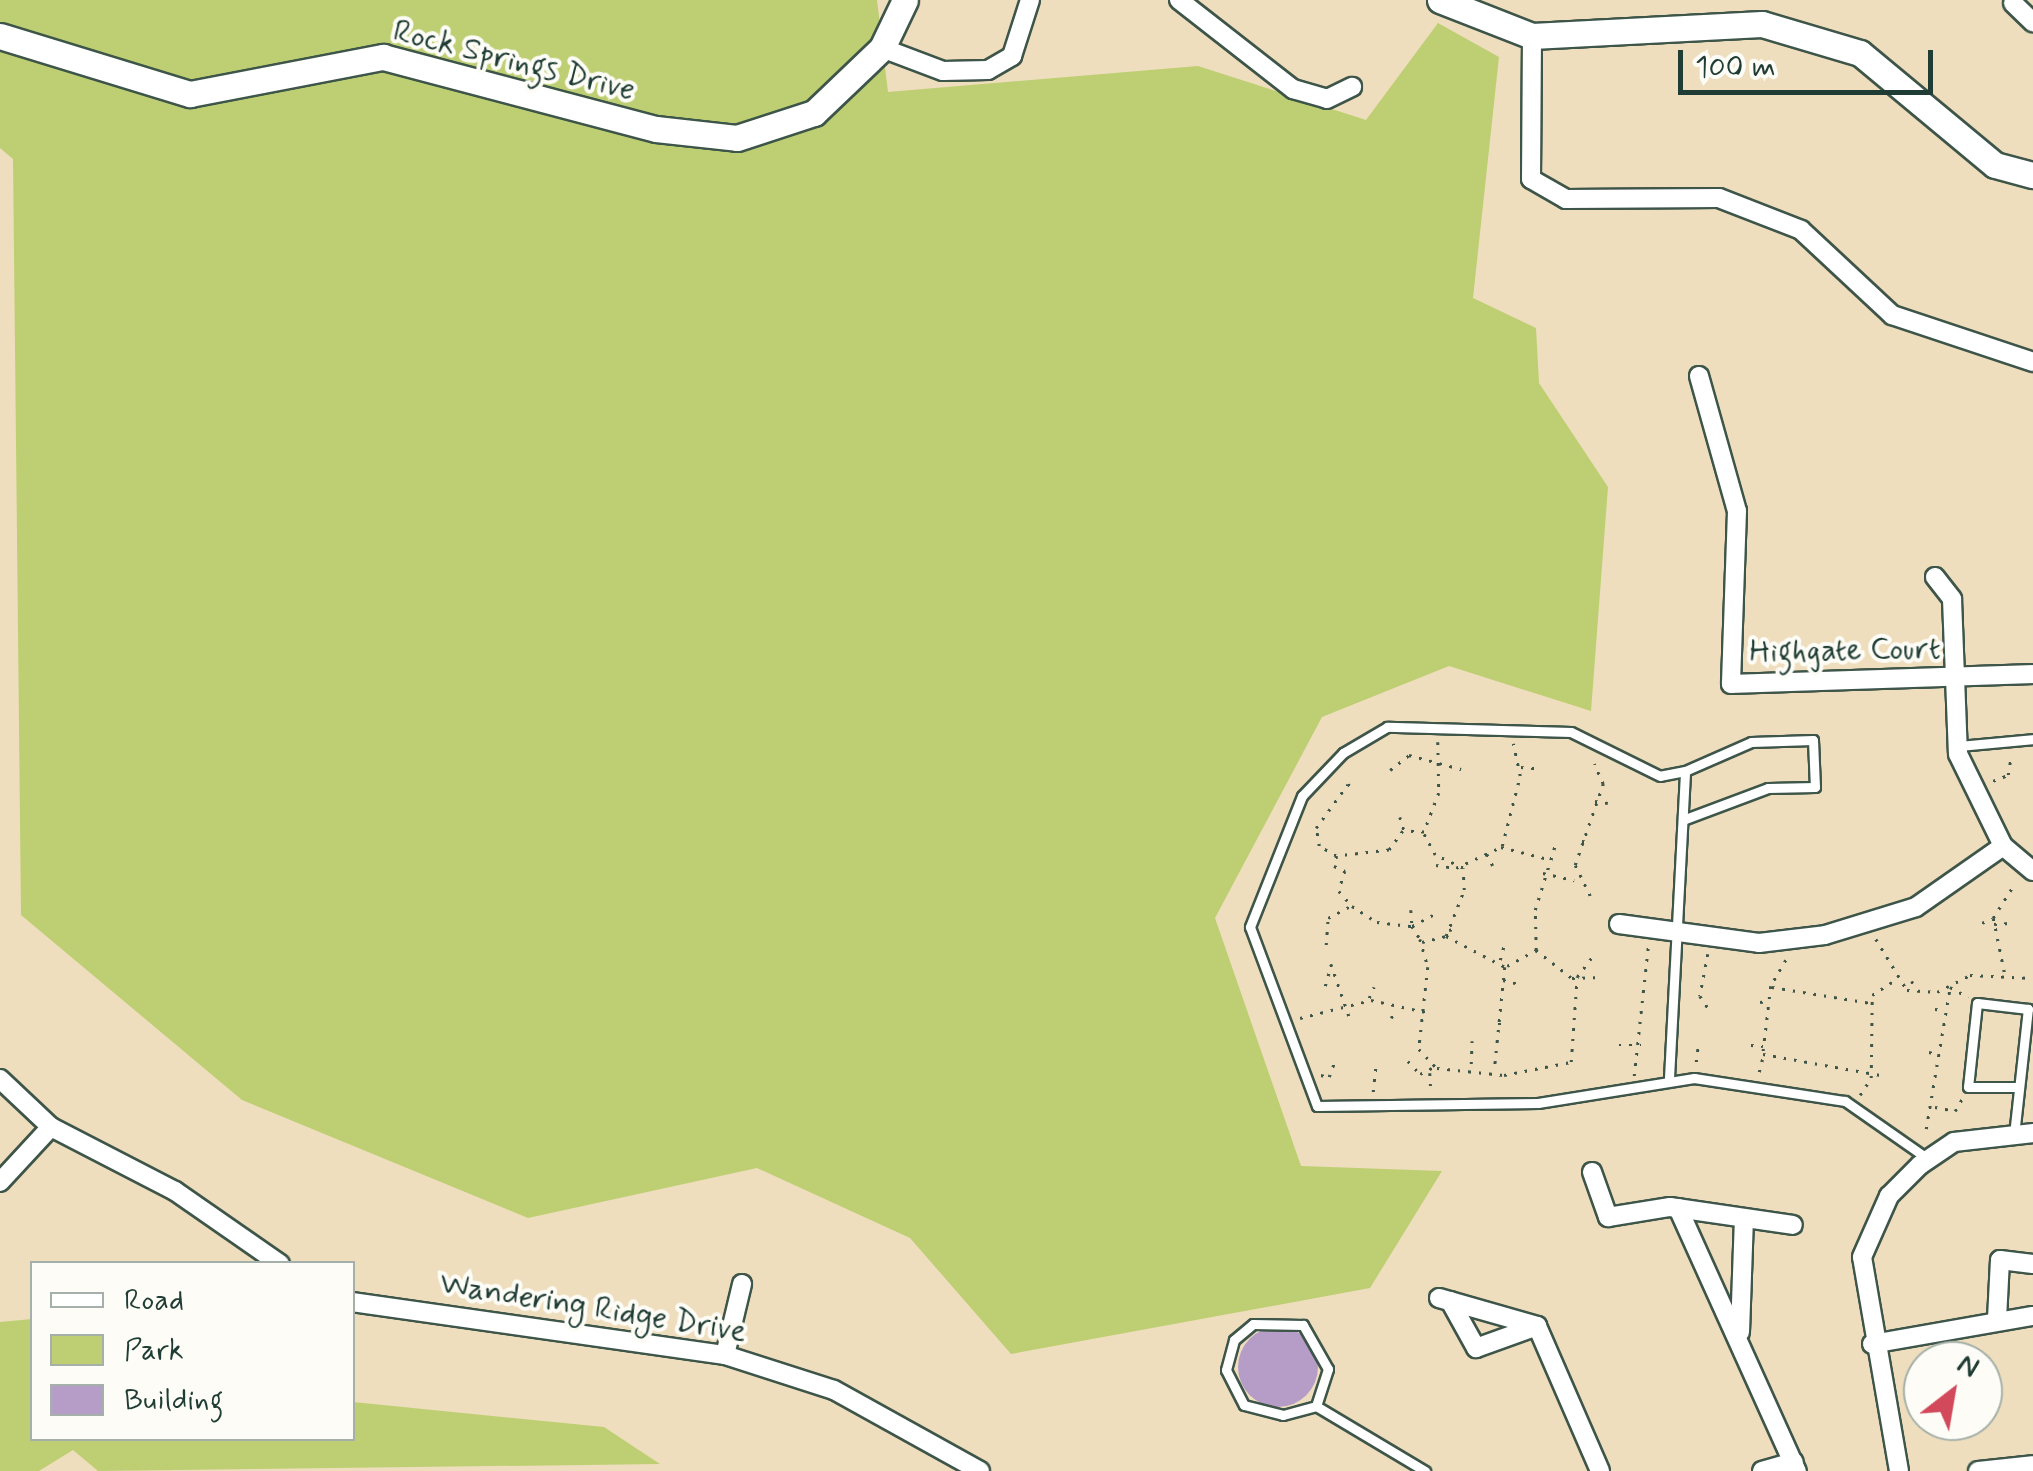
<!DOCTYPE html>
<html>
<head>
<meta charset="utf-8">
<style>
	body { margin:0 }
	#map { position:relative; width:2033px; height:1471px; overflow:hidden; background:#efdebd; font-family:Mynerve,sans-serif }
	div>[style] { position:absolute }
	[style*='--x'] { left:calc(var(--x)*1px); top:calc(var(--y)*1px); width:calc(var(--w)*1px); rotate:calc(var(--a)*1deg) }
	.green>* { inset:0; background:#bdcf72 }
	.building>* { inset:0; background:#b59dc8 }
	.round { border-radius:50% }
	.path>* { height:2.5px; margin-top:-1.25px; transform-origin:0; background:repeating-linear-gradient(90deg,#3e5549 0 2.5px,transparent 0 10.5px) }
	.roads { filter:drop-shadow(2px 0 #3e5549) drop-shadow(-2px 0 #3e5549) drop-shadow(0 2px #3e5549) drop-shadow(0 -2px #3e5549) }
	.lane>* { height:9px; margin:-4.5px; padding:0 4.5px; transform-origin:4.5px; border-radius:4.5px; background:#fff }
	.street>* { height:18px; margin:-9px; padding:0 9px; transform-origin:9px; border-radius:9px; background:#fff }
	.secondary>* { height:25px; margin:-12.5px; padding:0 12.5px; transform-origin:12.5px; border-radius:12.5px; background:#fff }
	span { translate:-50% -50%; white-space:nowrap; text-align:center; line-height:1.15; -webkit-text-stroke:8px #fdfcf7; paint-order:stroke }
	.street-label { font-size:32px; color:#1f3d34 }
	.legend { position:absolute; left:30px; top:1261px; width:325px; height:180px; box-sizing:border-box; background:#fdfcf7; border:2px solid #a4b0a9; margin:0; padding:12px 18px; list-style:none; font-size:30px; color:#1f3d34 }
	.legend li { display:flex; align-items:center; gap:20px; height:50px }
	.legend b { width:50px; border:2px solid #a4b0a9 }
	.north { position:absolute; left:1903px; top:1341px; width:100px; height:100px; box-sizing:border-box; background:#fdfcf7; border:2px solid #a4b0a9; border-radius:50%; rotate:31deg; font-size:28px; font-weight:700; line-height:40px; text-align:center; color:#1f3d34 }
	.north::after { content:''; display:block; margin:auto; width:35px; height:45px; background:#d1495b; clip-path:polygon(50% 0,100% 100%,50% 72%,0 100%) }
	.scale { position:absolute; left:1678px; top:50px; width:255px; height:45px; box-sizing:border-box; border:5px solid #1f3d34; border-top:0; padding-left:12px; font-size:30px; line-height:35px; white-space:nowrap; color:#1f3d34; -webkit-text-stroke:8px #fdfcf7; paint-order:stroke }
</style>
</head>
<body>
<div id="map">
	<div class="green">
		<div style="clip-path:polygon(0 0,877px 0,888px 92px,1198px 66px,1366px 120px,1438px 23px,1499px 57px,1473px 298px,1536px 328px,1539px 383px,1608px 487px,1591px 711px,1449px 666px,1322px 717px,1215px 918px,1301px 1166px,1442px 1171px,1370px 1288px,1011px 1354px,910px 1238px,757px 1168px,528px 1218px,242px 1100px,21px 915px,13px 159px,0 148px)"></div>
		<div style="clip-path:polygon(32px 1319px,32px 1438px,352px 1438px,353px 1402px,604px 1427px,660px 1464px,98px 1471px,73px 1450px,39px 1471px,0 1471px,0 1322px)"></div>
	</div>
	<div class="building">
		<div class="round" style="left:1238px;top:1327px;width:80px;height:80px"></div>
	</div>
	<div class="path">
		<div style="--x:1438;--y:742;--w:51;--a:88.9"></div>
		<div style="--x:1439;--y:793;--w:42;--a:111"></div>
		<div style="--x:1424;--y:832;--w:21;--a:-177"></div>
		<div style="--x:1403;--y:831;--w:24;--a:126"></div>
		<div style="--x:1389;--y:850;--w:52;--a:173.4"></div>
		<div style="--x:1337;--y:856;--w:10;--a:107"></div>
		<div style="--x:1334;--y:866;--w:12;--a:24"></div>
		<div style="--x:1345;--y:871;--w:21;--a:107"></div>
		<div style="--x:1339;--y:891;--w:20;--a:49"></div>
		<div style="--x:1352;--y:906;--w:30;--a:33"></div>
		<div style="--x:1377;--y:922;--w:35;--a:7"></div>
		<div style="--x:1412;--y:926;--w:15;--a:58"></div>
		<div style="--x:1420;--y:939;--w:29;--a:74"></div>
		<div style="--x:1428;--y:967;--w:82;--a:96.3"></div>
		<div style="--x:1419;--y:1049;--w:26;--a:47"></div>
		<div style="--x:1437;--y:1068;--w:67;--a:6"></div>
		<div style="--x:1504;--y:1075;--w:68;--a:-11"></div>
		<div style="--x:1571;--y:1062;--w:85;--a:-86"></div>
		<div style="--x:1577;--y:977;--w:26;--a:-53"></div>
		<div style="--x:1521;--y:767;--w:21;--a:5"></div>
		<div style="--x:1390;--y:770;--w:24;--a:-38"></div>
		<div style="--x:1409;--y:755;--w:54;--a:15.1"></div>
		<div style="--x:1993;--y:781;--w:16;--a:-22"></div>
		<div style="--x:2008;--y:775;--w:19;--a:-81"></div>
		<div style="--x:1595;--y:801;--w:13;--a:9"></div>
		<div style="--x:1400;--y:817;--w:14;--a:73"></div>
		<div style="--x:1582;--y:841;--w:9;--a:6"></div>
		<div style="--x:1502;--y:846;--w:72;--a:-75.6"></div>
		<div style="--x:1520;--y:776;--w:33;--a:-102"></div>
		<div style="--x:1487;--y:854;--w:13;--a:63"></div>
		<div style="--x:1336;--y:856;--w:20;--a:-150"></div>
		<div style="--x:1319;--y:846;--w:18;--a:-99"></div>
		<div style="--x:1316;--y:828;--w:54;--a:-54"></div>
		<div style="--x:1348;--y:784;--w:9;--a:41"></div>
		<div style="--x:1436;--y:865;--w:20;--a:9"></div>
		<div style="--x:1456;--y:868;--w:50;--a:-25"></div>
		<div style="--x:1501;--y:847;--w:53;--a:14.3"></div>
		<div style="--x:1543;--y:873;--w:32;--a:13"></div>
		<div style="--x:1590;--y:896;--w:34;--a:-116"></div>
		<div style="--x:1575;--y:865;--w:86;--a:-70.9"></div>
		<div style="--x:1603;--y:784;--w:22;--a:-114"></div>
		<div style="--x:1411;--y:910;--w:16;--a:86"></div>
		<div style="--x:1412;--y:926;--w:24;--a:-28"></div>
		<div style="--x:1982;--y:923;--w:11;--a:-22"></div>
		<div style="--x:1994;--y:924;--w:16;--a:-4"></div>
		<div style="--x:1449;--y:930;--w:9;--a:-13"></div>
		<div style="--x:1446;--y:936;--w:67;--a:27.7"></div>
		<div style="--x:1505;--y:967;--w:99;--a:95.8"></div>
		<div style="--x:1876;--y:939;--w:60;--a:58.7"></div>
		<div style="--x:1907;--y:990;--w:30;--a:4"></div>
		<div style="--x:1937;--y:992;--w:37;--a:-27"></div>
		<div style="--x:1970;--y:975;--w:62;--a:2.8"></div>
		<div style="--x:1422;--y:942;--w:25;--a:-14"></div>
		<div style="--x:1446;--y:936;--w:49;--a:-68.6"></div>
		<div style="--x:1464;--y:890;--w:22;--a:-93"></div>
		<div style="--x:1463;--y:868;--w:31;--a:-155"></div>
		<div style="--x:1435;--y:855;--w:24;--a:-118"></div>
		<div style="--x:1326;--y:945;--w:27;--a:-86"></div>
		<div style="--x:1328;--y:918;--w:26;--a:-28"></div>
		<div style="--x:1536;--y:950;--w:40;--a:-91.4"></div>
		<div style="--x:1535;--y:910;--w:71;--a:-72.8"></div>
		<div style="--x:1708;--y:954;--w:43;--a:100.8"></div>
		<div style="--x:1700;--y:996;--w:18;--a:56"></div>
		<div style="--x:1500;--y:960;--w:20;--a:-75"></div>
		<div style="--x:1786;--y:960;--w:30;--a:120"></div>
		<div style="--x:1771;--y:986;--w:68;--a:96.7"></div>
		<div style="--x:1763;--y:1054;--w:125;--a:10.1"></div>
		<div style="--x:1331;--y:964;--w:55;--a:70.9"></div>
		<div style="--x:1507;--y:966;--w:33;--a:-29"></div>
		<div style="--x:1536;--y:950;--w:46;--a:37.9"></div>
		<div style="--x:1572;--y:978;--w:23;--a:-2"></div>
		<div style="--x:2004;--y:972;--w:55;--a:-101.5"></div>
		<div style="--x:1993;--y:918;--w:41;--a:-57.8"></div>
		<div style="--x:1503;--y:980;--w:16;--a:14"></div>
		<div style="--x:1912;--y:981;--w:9;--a:72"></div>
		<div style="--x:1325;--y:986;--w:22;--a:-74"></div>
		<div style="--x:1772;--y:987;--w:100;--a:9.2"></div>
		<div style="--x:1369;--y:998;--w:12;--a:-66"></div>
		<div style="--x:1760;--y:1002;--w:9;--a:-6"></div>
		<div style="--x:1935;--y:1009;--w:9;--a:6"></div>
		<div style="--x:1300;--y:1018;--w:73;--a:-14.2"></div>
		<div style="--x:1371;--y:1000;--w:60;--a:12.4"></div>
		<div style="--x:1391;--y:1018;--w:9;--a:-58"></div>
		<div style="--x:1498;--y:1024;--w:9;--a:0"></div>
		<div style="--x:1619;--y:1045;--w:22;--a:0"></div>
		<div style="--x:1751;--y:1045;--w:12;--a:5"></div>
		<div style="--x:1929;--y:1052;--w:9;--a:13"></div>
		<div style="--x:1408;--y:1061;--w:18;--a:47"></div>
		<div style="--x:1420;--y:1074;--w:16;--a:-27"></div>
		<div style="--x:1696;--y:1062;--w:16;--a:-83"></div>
		<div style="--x:1471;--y:1064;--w:23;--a:-88"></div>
		<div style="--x:1759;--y:1072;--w:16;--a:-76"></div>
		<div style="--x:1430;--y:1073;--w:17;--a:87"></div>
		<div style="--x:1321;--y:1075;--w:8;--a:14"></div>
		<div style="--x:1329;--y:1077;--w:15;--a:-70"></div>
		<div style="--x:1634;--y:1076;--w:130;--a:-83.8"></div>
		<div style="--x:1373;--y:1092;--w:27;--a:-84"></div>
		<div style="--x:1860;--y:1095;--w:20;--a:-57"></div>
		<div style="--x:1871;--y:1078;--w:83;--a:-89.3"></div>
		<div style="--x:1872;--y:995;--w:27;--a:-33"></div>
		<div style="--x:1935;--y:1107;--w:20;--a:11"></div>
		<div style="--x:1955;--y:1111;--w:16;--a:-60"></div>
		<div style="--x:1926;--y:1129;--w:144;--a:-80.4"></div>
		<div style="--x:1950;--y:987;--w:21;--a:29"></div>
	</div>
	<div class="roads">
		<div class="lane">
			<div style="--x:1958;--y:746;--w:75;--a:-5.3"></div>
			<div style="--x:1685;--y:771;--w:72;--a:-23.7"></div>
			<div style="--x:1751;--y:742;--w:62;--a:-1.8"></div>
			<div style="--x:1813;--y:740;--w:47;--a:87.6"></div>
			<div style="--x:1815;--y:787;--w:47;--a:178.8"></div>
			<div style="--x:1768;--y:788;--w:89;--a:159.5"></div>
			<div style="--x:1669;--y:1078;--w:307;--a:-87"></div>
			<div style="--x:1685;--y:771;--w:25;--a:169"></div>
			<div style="--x:1660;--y:776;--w:99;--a:-153.7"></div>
			<div style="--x:1571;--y:732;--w:184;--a:-178.4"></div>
			<div style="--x:1387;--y:727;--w:51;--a:149.4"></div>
			<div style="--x:1343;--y:753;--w:59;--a:133.6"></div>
			<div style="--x:1302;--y:796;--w:141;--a:111.7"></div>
			<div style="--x:1250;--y:927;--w:191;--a:69.5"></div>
			<div style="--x:1317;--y:1106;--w:221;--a:-0.8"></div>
			<div style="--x:1538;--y:1103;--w:158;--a:-9.1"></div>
			<div style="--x:1694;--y:1078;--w:153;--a:8.7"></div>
			<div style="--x:1845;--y:1101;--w:101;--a:34.9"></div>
			<div style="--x:2014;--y:1135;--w:127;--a:-83.7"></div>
			<div style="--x:2028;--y:1009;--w:51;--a:-173.3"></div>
			<div style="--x:1977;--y:1003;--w:84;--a:96.1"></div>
			<div style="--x:1968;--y:1087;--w:51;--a:0"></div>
			<div style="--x:1316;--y:1406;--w:39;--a:-72"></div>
			<div style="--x:1328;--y:1369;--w:51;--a:-119.6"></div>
			<div style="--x:1303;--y:1325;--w:50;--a:-178.9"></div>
			<div style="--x:1253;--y:1324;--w:25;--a:140"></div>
			<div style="--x:1234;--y:1340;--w:31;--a:105"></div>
			<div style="--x:1226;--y:1370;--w:39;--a:63"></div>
			<div style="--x:1244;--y:1405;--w:40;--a:14.4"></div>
			<div style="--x:1283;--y:1415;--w:34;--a:-15"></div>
			<div style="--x:1316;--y:1406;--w:127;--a:30.8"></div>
		</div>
		<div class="street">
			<div style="--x:1179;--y:0;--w:145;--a:38"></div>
			<div style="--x:1293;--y:89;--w:35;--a:16"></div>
			<div style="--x:1327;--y:99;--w:28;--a:-26"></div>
			<div style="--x:2013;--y:3;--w:28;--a:44"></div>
			<div style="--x:1532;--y:36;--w:143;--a:90.4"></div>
			<div style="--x:1531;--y:179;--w:40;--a:29.7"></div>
			<div style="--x:1566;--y:199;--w:153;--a:-0.4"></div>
			<div style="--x:1719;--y:198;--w:88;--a:21.3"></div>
			<div style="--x:1801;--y:230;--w:125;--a:43"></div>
			<div style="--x:1892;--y:315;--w:149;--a:18.4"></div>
			<div style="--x:882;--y:48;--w:65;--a:20.7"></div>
			<div style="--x:943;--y:71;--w:45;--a:-1.3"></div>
			<div style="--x:988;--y:70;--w:28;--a:-30"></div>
			<div style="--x:1012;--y:56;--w:59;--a:-72.2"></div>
			<div style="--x:1699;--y:376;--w:140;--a:74.3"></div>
			<div style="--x:1737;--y:511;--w:173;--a:92"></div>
			<div style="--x:1731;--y:684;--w:302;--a:-1.9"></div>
			<div style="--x:1935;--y:577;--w:28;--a:52"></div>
			<div style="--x:1952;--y:599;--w:155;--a:87.8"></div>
			<div style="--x:1958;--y:754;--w:102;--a:63.9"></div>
			<div style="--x:2003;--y:846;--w:39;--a:40"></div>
			<div style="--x:1619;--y:924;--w:141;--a:7.7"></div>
			<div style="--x:1759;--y:943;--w:66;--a:-6.9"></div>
			<div style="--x:1825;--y:935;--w:95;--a:-17.1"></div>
			<div style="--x:1916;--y:907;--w:106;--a:-35"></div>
			<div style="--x:0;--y:1079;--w:70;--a:43.3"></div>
			<div style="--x:51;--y:1127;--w:140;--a:27.3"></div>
			<div style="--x:175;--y:1191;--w:128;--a:34.8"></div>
			<div style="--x:1592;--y:1172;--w:48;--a:70.4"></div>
			<div style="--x:1608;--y:1217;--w:63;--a:-9.2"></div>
			<div style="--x:1670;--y:1207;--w:124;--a:8.3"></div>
			<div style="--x:0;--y:1182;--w:75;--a:-47.2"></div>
			<div style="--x:1678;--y:1208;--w:289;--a:65.7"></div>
			<div style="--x:1439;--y:1298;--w:102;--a:15.9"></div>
			<div style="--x:1537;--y:1326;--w:158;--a:66.5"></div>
			<div style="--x:1450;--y:1301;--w:54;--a:61"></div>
			<div style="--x:1476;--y:1348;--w:65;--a:-19.8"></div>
			<div style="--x:352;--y:1302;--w:377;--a:8.1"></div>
			<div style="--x:725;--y:1355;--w:114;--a:17.8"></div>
			<div style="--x:834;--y:1390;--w:167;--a:29"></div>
			<div style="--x:1997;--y:1319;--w:59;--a:-87.1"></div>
			<div style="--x:2000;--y:1260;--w:33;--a:7"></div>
			<div style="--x:1740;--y:1332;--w:114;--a:-88"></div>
			<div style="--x:1872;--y:1344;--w:163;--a:-9.9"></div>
			<div style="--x:725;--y:1355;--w:73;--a:-76.5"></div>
			<div style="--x:1762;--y:1471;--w:33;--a:-16"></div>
			<div style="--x:1899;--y:1471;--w:217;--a:-99.8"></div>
			<div style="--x:1862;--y:1257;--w:67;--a:-66.1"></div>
			<div style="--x:1889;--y:1196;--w:44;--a:-45"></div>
			<div style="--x:1920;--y:1165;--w:41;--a:-34.1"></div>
			<div style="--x:1954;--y:1142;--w:80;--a:-6.5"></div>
			<div style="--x:1978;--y:1471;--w:55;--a:-6.2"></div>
		</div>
		<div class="secondary">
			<div style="--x:1440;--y:0;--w:99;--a:21.4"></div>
			<div style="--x:1532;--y:36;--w:230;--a:-3"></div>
			<div style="--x:1762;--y:24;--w:102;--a:16.5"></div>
			<div style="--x:1860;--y:53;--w:175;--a:39.7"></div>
			<div style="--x:1995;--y:165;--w:39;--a:15"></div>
			<div style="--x:0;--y:36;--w:199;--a:17"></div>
			<div style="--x:190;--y:94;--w:197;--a:-10.9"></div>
			<div style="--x:383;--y:57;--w:282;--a:14.8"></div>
			<div style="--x:656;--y:129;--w:81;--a:6.3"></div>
			<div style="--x:737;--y:138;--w:81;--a:-18"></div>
			<div style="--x:814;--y:113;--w:94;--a:-43.7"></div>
			<div style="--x:882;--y:48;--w:53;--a:-64.4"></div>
		</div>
	</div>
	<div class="street-label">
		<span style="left:514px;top:61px;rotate:14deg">Rock Springs Drive</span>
		<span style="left:1845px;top:651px;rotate:-1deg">Highgate Court</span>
		<span style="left:593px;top:1308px;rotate:9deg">Wandering Ridge Drive</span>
	</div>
	<ul class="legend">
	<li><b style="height:12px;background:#fff"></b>Road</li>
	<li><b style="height:28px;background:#bdcf72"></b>Park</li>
	<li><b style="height:28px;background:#b59dc8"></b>Building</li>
	</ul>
	<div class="north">N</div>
	<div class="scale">100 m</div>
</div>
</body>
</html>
